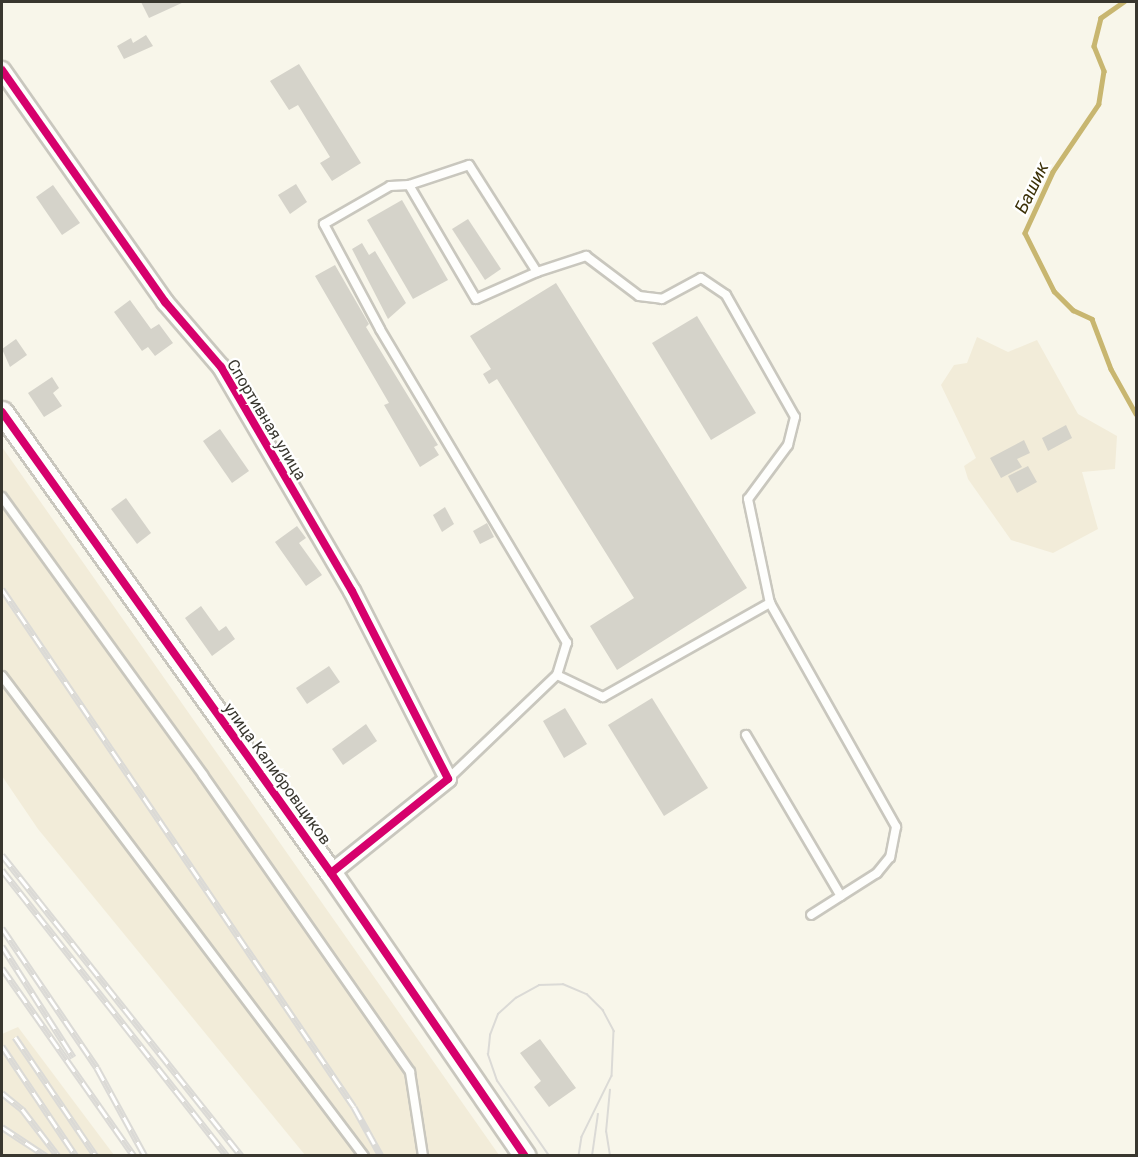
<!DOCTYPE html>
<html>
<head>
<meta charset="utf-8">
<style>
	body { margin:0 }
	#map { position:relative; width:1138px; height:1157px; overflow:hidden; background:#f8f6ea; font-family:Roboto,sans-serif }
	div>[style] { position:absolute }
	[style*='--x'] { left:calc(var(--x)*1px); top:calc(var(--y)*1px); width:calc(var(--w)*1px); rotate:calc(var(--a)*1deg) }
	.built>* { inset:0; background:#f2ecd9 }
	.stream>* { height:4.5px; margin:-2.25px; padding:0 2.25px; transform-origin:2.25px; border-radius:2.25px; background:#c8b670 }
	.building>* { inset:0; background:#d5d3ca }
	.roads { filter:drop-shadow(2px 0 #c9c7be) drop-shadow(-2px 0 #c9c7be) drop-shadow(0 2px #c9c7be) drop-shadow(0 -2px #c9c7be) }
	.service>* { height:8px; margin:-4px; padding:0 4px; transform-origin:4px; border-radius:4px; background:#fefefc }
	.minor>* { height:16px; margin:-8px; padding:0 8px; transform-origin:8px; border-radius:8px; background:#fefefc }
	.tertiary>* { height:21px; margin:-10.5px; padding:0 10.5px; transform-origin:10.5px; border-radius:10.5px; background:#fefefc }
	.tram>* { height:1.5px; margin:-0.75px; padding:0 0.75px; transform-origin:0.75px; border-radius:0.75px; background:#dbdad6 }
	.rail>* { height:7px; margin-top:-3.5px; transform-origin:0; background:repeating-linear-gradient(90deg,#fff 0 14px,#dbdad6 0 28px); box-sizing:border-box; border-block:2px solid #dbdad6 }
	.cycleway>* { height:8px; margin:-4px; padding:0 4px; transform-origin:4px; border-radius:4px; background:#d6006c }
	span { translate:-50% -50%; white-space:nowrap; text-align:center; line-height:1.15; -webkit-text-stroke:4.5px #fff; paint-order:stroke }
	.street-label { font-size:16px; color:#39372f }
	.water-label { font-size:18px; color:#3b3006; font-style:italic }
	.frame { position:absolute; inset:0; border:3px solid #39372f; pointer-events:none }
</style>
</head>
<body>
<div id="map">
	<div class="built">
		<div style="clip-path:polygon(977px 337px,1008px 352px,1037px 340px,1078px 414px,1117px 436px,1115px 469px,1082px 472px,1098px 529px,1053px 553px,1011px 540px,968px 479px,964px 466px,976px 458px,941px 385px,954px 365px,967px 363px)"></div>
		<div style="clip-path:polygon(2px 447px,499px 1155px,305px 1155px,38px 829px,2px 776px)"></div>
		<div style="clip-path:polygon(18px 1027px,114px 1155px,2px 1155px,2px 1034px)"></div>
	</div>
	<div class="stream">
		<div style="--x:1124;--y:2;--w:28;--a:145"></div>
		<div style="--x:1101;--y:18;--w:29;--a:104"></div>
		<div style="--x:1094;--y:46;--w:27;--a:68"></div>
		<div style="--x:1104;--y:71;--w:33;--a:99"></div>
		<div style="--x:1099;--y:104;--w:82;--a:124.1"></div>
		<div style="--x:1053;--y:172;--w:67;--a:114.7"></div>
		<div style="--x:1025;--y:233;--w:65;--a:63.4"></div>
		<div style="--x:1054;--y:291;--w:27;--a:45"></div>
		<div style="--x:1073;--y:310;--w:21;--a:25"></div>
		<div style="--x:1092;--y:319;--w:53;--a:69.2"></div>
		<div style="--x:1111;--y:369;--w:51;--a:60.9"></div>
	</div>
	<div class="building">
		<div style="clip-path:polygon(141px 2px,184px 2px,149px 18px)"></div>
		<div style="clip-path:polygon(146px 35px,153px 46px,124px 59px,117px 46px,131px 38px,133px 43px)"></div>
		<div style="clip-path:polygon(299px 64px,361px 163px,332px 181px,320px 163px,330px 157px,298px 105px,289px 110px,270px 81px)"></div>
		<div style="clip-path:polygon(296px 184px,307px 202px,290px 214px,278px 195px)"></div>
		<div style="clip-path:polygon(53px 185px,80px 223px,62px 235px,36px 197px)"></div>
		<div style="clip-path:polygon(402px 200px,448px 280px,413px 299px,367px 220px)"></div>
		<div style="clip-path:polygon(468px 219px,501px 269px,485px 280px,452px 229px)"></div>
		<div style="clip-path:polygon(362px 243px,369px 255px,375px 251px,406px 303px,388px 319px,352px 249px)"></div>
		<div style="clip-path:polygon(335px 265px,369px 324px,366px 327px,438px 445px,434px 447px,439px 455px,420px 467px,384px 405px,389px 403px,315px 276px)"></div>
		<div style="clip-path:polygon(556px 283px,747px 588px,617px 670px,590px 626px,634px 598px,497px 379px,489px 384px,483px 374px,491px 369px,470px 336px)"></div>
		<div style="clip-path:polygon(130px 300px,151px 329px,159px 324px,173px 343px,155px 356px,148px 347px,142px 351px,114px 312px)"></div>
		<div style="clip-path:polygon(697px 316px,756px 413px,711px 440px,652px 343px)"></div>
		<div style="clip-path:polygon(16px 339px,27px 355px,10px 367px,2px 349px)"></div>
		<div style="clip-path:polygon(52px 377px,59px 388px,53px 393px,62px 406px,44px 417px,28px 393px)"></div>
		<div style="clip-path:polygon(1066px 425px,1072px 438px,1048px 451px,1042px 438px)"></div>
		<div style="clip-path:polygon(220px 429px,249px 471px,232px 483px,203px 441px)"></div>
		<div style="clip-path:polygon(1024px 440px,1030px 453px,1017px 459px,1022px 467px,1001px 478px,990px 458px)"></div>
		<div style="clip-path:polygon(1028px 466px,1037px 482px,1017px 493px,1008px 476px)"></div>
		<div style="clip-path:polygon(126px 498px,151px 533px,137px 544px,111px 509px)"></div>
		<div style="clip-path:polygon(445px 507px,454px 524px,442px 532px,433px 515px)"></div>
		<div style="clip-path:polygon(487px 523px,494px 537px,480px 544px,473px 531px)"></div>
		<div style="clip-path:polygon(297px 526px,306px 538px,299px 543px,322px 575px,306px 586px,275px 542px)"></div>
		<div style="clip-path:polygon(201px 606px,219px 631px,226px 626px,235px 639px,212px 656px,185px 618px)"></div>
		<div style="clip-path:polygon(329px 666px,340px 682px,307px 704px,296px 688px)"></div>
		<div style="clip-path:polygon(652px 698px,708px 788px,664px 816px,608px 725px)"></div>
		<div style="clip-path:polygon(565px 708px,587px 744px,564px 758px,543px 721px)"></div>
		<div style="clip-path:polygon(366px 724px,377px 741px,343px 765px,332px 749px)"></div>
		<div style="clip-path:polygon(540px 1039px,576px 1088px,549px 1107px,534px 1087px,541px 1081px,520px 1053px)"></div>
	</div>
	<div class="roads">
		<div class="service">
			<div style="--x:409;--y:185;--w:63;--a:-18.4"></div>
			<div style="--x:469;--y:165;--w:127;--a:57.6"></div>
			<div style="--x:2;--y:497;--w:343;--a:54.1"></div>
			<div style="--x:203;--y:775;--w:362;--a:55.1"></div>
			<div style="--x:410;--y:1072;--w:85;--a:81.2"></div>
			<div style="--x:557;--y:675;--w:51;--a:25.6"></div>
			<div style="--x:603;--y:697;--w:192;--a:-29.4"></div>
			<div style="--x:770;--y:603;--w:257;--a:60.6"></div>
			<div style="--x:896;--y:827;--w:31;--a:101"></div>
			<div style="--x:890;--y:857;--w:21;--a:129"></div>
			<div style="--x:877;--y:873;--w:78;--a:147.5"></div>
			<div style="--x:2;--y:676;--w:601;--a:52.98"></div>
			<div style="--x:746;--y:735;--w:187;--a:59.5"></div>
			<div style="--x:448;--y:779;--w:151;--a:-43.7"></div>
			<div style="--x:557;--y:675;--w:34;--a:-73"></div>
			<div style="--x:567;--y:643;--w:365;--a:-120.8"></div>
			<div style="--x:380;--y:329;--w:119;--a:-118.1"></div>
			<div style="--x:324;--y:224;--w:76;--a:-29.9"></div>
			<div style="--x:390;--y:186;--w:19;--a:-3"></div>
			<div style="--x:409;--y:185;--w:132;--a:59.6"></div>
			<div style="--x:476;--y:299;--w:67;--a:-23.9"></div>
			<div style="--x:537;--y:272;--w:52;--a:-18.1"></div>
			<div style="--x:586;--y:256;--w:66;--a:37"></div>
			<div style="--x:639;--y:296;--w:23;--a:7"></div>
			<div style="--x:662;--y:299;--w:44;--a:-28.3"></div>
			<div style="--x:701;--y:278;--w:30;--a:34"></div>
			<div style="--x:726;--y:295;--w:140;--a:60.5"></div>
			<div style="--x:795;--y:417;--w:29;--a:104"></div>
			<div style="--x:788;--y:445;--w:67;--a:126.5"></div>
			<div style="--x:748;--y:499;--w:106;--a:78.1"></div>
		</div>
		<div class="minor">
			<div style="--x:2;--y:70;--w:284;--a:54.9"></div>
			<div style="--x:165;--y:302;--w:86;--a:49.3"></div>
			<div style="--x:221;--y:367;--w:259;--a:59.7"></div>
			<div style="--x:352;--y:591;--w:211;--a:62.9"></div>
			<div style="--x:448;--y:779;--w:150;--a:141.2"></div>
		</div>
		<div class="tertiary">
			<div style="--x:2;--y:412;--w:566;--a:54.49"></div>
			<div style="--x:331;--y:873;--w:343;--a:55.6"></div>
		</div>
	</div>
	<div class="tram">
		<div style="--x:549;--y:1156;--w:91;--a:-124.7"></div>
		<div style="--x:497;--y:1081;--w:28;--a:-109"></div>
		<div style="--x:488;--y:1055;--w:20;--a:-84"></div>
		<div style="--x:490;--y:1035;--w:22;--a:-69"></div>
		<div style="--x:498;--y:1014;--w:24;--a:-42"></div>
		<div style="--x:516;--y:998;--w:26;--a:-29"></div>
		<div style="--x:539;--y:985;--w:24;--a:-2"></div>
		<div style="--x:563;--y:984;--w:26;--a:23"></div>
		<div style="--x:587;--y:994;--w:23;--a:45"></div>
		<div style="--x:603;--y:1010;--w:24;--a:62"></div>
		<div style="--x:614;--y:1031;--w:45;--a:92.5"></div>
		<div style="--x:612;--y:1076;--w:68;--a:116.2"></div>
		<div style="--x:582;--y:1137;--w:19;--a:99"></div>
		<div style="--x:592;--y:1156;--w:42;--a:-81.9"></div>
		<div style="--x:610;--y:1156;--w:24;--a:-99"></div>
		<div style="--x:606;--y:1132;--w:42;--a:-84.6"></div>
	</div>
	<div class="rail">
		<div style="--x:2;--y:589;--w:626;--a:55.8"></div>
		<div style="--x:354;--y:1107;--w:56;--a:61.1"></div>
		<div style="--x:2;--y:855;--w:384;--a:51.5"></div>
		<div style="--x:2;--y:870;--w:364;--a:51.8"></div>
		<div style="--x:2;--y:928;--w:169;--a:55.8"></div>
		<div style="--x:97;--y:1068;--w:100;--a:61.4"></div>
		<div style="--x:2;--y:946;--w:132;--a:57.4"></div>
		<div style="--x:2;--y:968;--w:230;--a:54.9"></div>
		<div style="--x:15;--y:1037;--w:144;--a:55.8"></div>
		<div style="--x:2;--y:1046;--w:133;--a:56.1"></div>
		<div style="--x:2;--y:1093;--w:26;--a:39"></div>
		<div style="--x:22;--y:1109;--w:59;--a:52.5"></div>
		<div style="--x:2;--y:1127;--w:53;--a:33.4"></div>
	</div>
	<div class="cycleway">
		<div style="--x:2;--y:70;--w:284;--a:54.9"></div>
		<div style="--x:165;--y:302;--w:86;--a:49.3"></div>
		<div style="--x:221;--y:367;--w:259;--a:59.7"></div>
		<div style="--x:352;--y:591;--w:211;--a:62.9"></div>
		<div style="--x:448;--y:779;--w:150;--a:141.2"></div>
		<div style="--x:2;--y:412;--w:566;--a:54.49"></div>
		<div style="--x:331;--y:873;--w:343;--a:55.6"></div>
	</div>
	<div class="street-label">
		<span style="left:266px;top:420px;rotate:59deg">Спортивная улица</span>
		<span style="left:277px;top:774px;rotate:54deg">улица Калибровщиков</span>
	</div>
	<div class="water-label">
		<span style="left:1032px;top:188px;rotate:-64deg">Башик</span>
	</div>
	<div class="frame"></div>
</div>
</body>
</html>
